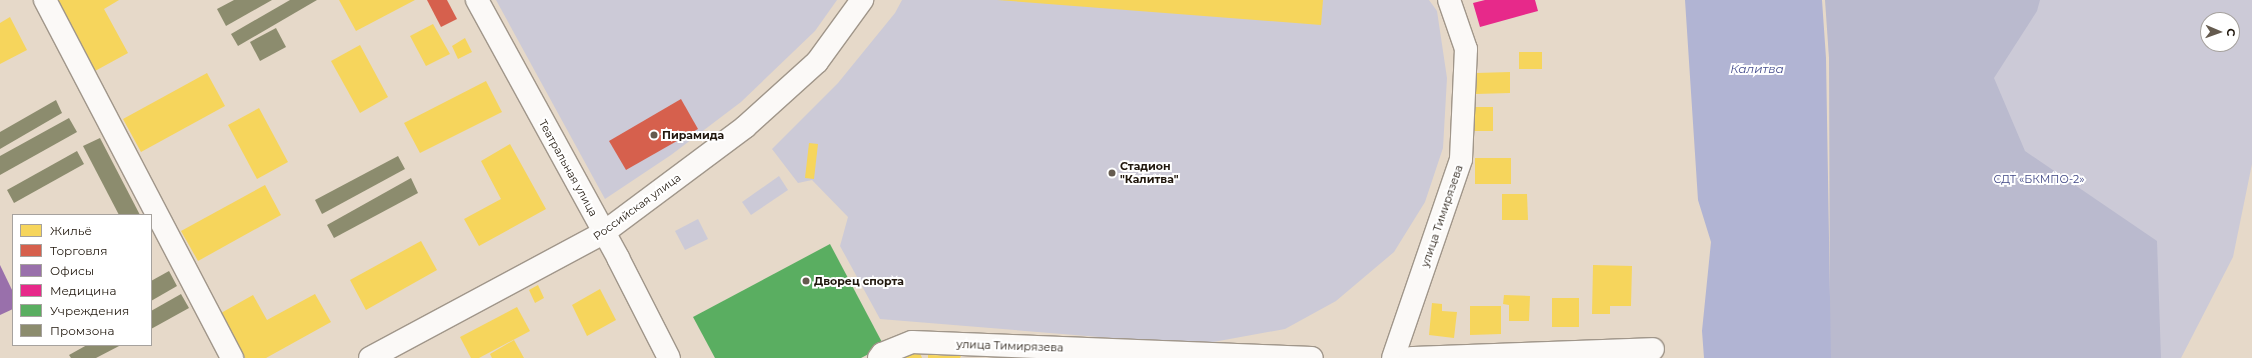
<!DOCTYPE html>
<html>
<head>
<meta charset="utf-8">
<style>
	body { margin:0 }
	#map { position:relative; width:2252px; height:358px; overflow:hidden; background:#e6d9c9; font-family:Montserrat,sans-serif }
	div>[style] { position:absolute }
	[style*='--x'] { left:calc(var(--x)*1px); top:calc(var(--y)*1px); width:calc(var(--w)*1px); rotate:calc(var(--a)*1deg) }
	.green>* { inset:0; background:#cccad7 }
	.forest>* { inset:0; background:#babace }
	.water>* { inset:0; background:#b1b4d3 }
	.homes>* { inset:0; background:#f6d55c }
	.shops>* { inset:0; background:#d6604d }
	.offices>* { inset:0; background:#9970ab }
	.health>* { inset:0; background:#e7298a }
	.public>* { inset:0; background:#5aae61 }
	.industry>* { inset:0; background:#8c8c6e }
	.roads { filter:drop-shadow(1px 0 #a0968a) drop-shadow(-1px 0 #a0968a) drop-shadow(0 1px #a0968a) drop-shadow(0 -1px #a0968a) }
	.minor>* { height:22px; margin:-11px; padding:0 11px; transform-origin:11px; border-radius:11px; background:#fbf9f7 }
	.dots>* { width:11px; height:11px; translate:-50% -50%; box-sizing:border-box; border:2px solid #fff; border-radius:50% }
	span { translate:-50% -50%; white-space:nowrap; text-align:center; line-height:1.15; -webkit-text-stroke:4px #fff; paint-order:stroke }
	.poi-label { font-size:11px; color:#20170d; font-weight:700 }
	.left { translate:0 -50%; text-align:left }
	.street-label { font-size:11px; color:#20170d }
	.park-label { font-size:11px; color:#3f4685 }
	.water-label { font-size:12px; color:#464e8e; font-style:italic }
	.legend { position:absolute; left:12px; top:214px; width:140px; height:132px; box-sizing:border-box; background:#fff; border:1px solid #a6a29e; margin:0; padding:5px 7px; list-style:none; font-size:12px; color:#20170d }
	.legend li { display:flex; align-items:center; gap:8px; height:20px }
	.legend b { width:20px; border:1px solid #a6a29e }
	.north { position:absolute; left:2200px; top:12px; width:40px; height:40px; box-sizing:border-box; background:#fff; border:1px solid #a6a29e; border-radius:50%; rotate:92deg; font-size:11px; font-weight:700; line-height:16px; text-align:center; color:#20170d }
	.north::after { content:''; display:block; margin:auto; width:14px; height:18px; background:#655b4f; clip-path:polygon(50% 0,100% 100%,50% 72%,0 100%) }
</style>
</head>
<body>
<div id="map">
	<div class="green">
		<div style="clip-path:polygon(496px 0,837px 0,815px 31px,741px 102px,671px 155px,605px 199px)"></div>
		<div style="clip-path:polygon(902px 0,1429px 0,1437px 11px,1447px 78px,1443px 148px,1425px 202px,1394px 252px,1336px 301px,1285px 329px,1197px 345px,880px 319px,840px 246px,848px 217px,812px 180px,798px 183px,772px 149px,838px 83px,895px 13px)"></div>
		<div style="clip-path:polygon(evenodd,1826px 0,2252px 0,2252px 164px,2233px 257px,2181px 358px,1846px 358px,1826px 0,2208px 20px,2232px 20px,2232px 44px,2208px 44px,2208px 20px)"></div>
		<div style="clip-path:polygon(779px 176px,788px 190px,751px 215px,742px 202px)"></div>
		<div style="clip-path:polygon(698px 219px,708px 239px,685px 250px,675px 231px)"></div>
	</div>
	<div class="forest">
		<div style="clip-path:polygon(1825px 0,2040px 0,2037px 11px,1994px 78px,2025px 151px,2157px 241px,2161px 358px,1830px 358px,1829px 58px)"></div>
	</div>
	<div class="water">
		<div style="clip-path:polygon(1685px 0,1822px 0,1826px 58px,1831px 358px,1704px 358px,1702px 331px,1711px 242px,1698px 200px)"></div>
	</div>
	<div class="homes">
		<div style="clip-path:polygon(56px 0,119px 0,104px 9px,128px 53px,95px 71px)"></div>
		<div style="clip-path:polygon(339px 0,415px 0,356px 31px)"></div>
		<div style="clip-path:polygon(997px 0,1323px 0,1321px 25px)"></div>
		<div style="clip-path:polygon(10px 17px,27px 50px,0 64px,0 23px)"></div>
		<div style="clip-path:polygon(433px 24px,450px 54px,426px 66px,410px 36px)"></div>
		<div style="clip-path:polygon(465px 38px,472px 52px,458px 59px,452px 46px)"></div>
		<div style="clip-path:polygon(360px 45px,388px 97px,360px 113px,331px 61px)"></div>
		<div style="clip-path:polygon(1519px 52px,1542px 52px,1542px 69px,1519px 69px)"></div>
		<div style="clip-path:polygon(1510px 72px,1510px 93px,1476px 94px,1476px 73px)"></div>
		<div style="clip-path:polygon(207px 73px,225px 106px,141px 152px,123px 119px)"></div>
		<div style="clip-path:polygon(486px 81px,502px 112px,420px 153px,404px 123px)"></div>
		<div style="clip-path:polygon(1471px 107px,1493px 107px,1493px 131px,1471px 131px)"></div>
		<div style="clip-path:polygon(259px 108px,288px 162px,257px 179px,228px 125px)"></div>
		<div style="clip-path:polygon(809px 143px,818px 144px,814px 179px,805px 178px)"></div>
		<div style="clip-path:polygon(510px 144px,546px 209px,479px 246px,464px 219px,501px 199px,481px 161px)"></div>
		<div style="clip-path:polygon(1475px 158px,1511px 158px,1511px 184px,1475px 184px)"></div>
		<div style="clip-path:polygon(265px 185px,281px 215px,198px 261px,181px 231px)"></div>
		<div style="clip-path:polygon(1502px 194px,1527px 194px,1528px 220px,1502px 220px)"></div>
		<div style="clip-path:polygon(421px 241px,437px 270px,366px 310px,350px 280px)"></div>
		<div style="clip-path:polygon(1593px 265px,1632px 266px,1631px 306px,1610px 306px,1610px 314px,1592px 314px)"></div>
		<div style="clip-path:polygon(538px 285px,544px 298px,535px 303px,529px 290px)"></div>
		<div style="clip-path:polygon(600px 289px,616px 320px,587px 336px,572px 305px)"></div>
		<div style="clip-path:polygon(315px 294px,331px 322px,266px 358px,245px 358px,221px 313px,253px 295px,267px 320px)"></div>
		<div style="clip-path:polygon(1504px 295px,1530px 296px,1529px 321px,1509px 321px,1509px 305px,1503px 304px)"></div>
		<div style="clip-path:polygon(1552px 298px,1579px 298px,1579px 327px,1552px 327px)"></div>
		<div style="clip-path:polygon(1432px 303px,1442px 304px,1442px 311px,1457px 312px,1454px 338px,1429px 335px)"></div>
		<div style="clip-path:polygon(1470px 306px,1501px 306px,1501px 334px,1470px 335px)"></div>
		<div style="clip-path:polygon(517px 307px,530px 331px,479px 358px,471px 358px,460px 337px)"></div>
		<div style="clip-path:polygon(514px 340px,524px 358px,492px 358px,490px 354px)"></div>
		<div style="clip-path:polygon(918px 348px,922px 358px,896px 358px)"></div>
		<div style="clip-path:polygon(928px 355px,961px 356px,960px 358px,928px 358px)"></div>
	</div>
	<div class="shops">
		<div style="clip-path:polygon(427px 0,447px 0,457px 19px,441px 27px)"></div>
		<div style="clip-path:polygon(681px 99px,698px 129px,626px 170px,609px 141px)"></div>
	</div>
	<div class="offices">
		<div style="clip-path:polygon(0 265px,13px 292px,13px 309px,0 315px)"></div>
	</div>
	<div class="health">
		<div style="clip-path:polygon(1485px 0,1535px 0,1538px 11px,1480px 27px,1473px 3px)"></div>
	</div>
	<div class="public">
		<div style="clip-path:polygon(830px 244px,884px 346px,861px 358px,715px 358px,693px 317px)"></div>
	</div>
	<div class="industry">
		<div style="clip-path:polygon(234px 0,272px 0,226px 26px,217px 9px)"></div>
		<div style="clip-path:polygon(290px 0,317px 0,238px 46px,231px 34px)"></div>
		<div style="clip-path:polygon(276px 28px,286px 47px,260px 61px,250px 42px)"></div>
		<div style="clip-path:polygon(56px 100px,62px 113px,0 149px,0 132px)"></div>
		<div style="clip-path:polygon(69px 118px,77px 132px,0 175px,0 156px)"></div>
		<div style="clip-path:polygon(100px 138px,140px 215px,119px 215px,83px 146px)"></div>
		<div style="clip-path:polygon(77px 151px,84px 164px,14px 203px,7px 190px)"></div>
		<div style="clip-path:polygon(398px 156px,405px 169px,322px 214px,315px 200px)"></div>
		<div style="clip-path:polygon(411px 178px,418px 193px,334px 238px,327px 225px)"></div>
		<div style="clip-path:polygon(169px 271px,177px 286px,151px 301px,151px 281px)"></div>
		<div style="clip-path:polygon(181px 294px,189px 308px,151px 329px,151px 311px)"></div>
		<div style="clip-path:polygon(87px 345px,121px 345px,96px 358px,71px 358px,69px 355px)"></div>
	</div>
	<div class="roads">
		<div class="minor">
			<div style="--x:45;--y:0;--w:404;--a:62.4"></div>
			<div style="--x:477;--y:0;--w:294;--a:61.3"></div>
			<div style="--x:618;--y:258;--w:112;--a:63"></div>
			<div style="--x:370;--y:358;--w:264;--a:-28.2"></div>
			<div style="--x:603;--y:233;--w:177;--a:-36.7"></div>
			<div style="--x:745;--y:127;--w:97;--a:-42.1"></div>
			<div style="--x:817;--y:62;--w:77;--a:-54"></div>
			<div style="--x:879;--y:358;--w:5;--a:-53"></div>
			<div style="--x:882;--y:354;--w:32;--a:-22"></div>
			<div style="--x:912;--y:342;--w:400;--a:2.3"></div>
			<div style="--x:1393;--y:358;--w:210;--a:-71.1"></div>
			<div style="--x:1461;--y:159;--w:110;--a:-87.4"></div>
			<div style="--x:1466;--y:49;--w:52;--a:-109.1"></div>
			<div style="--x:1411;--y:358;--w:242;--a:-2.1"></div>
		</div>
	</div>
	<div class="dots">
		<div style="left:654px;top:135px;background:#655b4f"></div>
		<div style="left:1112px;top:173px;background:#655b4f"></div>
		<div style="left:806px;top:281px;background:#655b4f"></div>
	</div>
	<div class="poi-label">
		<span class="left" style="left:662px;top:135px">Пирамида</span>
		<span class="left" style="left:1120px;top:173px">Стадион<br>"Калитва"</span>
		<span class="left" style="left:814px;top:281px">Дворец спорта</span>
	</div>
	<div class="street-label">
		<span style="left:568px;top:168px;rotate:61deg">Театральная улица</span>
		<span style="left:637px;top:207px;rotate:-36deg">Российская улица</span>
		<span style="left:1442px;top:216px;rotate:-71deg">улица Тимирязева</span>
		<span style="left:1010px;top:346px;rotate:2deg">улица Тимирязева</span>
	</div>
	<div class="park-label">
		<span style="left:2039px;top:179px">СДТ «БКМПО-2»</span>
	</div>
	<div class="water-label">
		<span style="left:1757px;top:69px">Калитва</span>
	</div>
	<ul class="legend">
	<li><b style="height:11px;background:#f6d55c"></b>Жильё</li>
	<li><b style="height:11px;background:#d6604d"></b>Торговля</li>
	<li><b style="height:11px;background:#9970ab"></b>Офисы</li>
	<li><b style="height:11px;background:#e7298a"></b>Медицина</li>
	<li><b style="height:11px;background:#5aae61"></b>Учреждения</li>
	<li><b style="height:11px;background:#8c8c6e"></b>Промзона</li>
	</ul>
	<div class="north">С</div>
</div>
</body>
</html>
